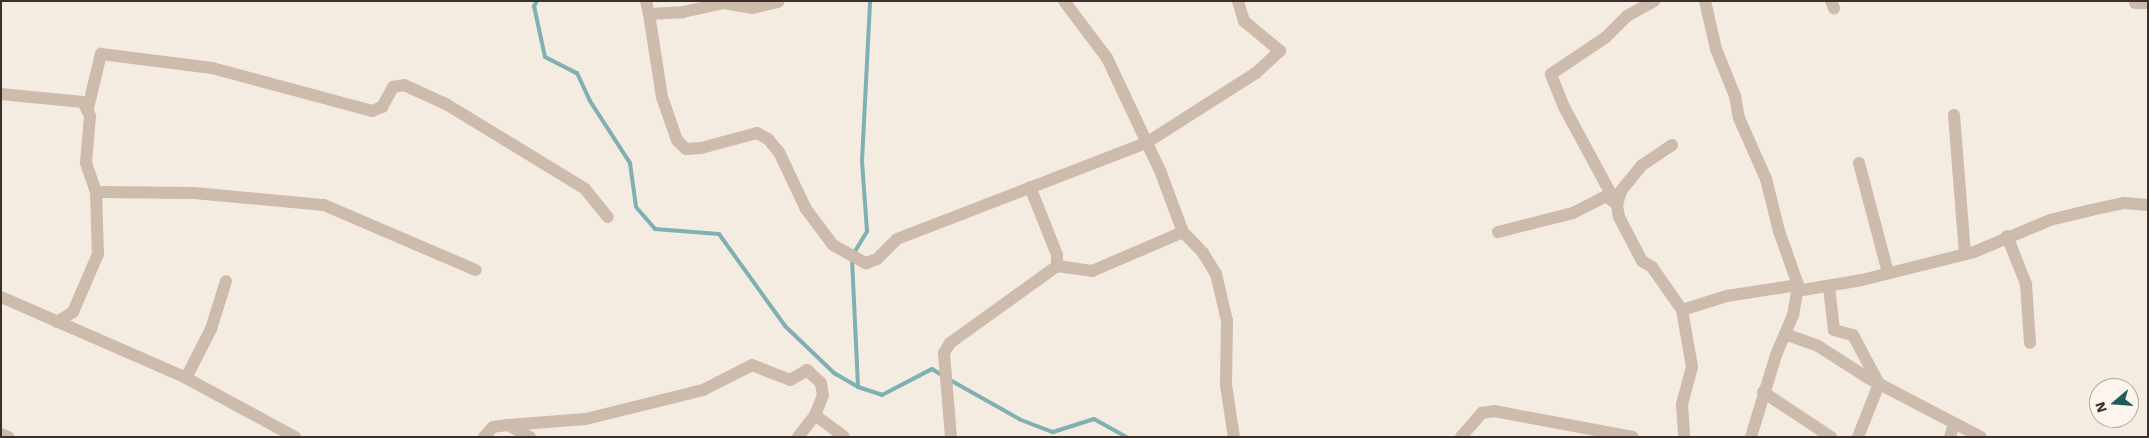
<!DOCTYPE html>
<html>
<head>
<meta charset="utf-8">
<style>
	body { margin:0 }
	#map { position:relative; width:2149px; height:438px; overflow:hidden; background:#f4ebe1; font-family:"Work Sans",sans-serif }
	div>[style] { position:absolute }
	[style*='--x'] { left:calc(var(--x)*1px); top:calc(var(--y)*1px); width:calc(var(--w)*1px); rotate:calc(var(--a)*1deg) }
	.stream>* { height:4px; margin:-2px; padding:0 2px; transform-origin:2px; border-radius:2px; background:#7fb0b2 }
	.street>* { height:12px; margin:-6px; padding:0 6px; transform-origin:6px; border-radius:6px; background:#cdbbac }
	span { translate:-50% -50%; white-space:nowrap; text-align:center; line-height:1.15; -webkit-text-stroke:4.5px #fbf5ee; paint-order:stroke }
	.frame { position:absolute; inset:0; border:2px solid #3b302b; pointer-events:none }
	.north { position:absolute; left:2089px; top:378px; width:50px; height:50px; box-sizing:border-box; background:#fbf5ee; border:1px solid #aea6a0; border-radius:50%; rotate:252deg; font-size:14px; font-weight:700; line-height:20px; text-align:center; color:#3b302b }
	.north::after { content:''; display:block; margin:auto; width:18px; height:22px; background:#1f5a5e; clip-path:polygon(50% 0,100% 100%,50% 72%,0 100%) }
</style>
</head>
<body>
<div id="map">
	<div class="stream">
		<div style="--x:537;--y:1;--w:6;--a:121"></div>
		<div style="--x:534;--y:6;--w:52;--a:77.8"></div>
		<div style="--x:545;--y:57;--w:36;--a:27"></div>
		<div style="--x:577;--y:73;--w:31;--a:65"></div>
		<div style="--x:590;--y:101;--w:74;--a:57.2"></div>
		<div style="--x:630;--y:163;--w:44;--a:82.2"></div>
		<div style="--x:636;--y:207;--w:29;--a:49"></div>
		<div style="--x:655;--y:229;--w:64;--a:4.5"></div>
		<div style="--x:719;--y:234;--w:113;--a:54.3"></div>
		<div style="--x:785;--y:326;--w:68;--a:43.8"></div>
		<div style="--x:834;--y:373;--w:28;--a:30"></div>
		<div style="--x:858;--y:387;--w:25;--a:18"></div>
		<div style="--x:882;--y:395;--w:56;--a:-27.5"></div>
		<div style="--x:932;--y:369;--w:12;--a:31"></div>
		<div style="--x:854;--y:253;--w:26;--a:-59"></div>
		<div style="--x:867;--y:231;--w:70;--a:-94.1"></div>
		<div style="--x:862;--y:161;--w:160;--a:-87.1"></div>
		<div style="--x:852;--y:259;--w:128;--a:87.3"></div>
		<div style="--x:950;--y:380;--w:81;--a:29.4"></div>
		<div style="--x:1021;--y:420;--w:34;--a:21"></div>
		<div style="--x:1053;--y:432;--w:43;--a:-17.6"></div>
		<div style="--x:1094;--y:419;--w:37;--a:29"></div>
	</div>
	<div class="street">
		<div style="--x:646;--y:1;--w:13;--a:77"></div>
		<div style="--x:649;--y:14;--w:34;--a:-3"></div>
		<div style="--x:683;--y:12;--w:42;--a:-12.4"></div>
		<div style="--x:724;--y:3;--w:28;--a:10"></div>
		<div style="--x:752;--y:8;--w:27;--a:-13"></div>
		<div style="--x:1064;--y:1;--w:71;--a:53"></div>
		<div style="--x:1107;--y:58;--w:127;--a:64.8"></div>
		<div style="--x:1161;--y:173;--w:63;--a:69.6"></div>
		<div style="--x:1183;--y:232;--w:29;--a:46"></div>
		<div style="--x:1203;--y:253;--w:25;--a:58"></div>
		<div style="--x:1216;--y:274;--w:48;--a:76.8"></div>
		<div style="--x:1227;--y:321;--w:64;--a:90.9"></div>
		<div style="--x:1226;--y:385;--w:53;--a:81.3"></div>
		<div style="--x:1705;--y:1;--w:49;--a:77.1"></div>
		<div style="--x:1716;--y:49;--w:51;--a:68"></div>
		<div style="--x:1735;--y:96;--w:22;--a:80"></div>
		<div style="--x:1739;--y:118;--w:67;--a:66.1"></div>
		<div style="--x:1766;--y:179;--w:54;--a:76"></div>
		<div style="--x:1779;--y:231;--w:57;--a:70.6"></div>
		<div style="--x:1798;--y:285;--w:30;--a:99"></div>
		<div style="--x:1793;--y:315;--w:43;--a:113"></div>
		<div style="--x:1776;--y:355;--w:86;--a:107"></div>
		<div style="--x:1831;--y:1;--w:8;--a:67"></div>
		<div style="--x:2135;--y:3;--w:13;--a:0"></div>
		<div style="--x:649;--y:14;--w:84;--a:81.1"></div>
		<div style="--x:662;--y:97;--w:46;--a:70.8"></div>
		<div style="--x:677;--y:140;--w:13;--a:45"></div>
		<div style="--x:686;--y:149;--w:15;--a:-4"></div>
		<div style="--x:701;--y:148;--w:58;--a:-15"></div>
		<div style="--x:757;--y:133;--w:13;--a:29"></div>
		<div style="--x:768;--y:139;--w:17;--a:50"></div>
		<div style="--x:779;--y:152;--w:63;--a:64.7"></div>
		<div style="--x:806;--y:209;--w:45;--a:53.1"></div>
		<div style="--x:833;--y:245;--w:38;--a:29"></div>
		<div style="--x:866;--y:263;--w:12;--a:-20"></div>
		<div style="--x:877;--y:259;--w:28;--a:-45"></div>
		<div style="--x:897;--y:239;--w:267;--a:-21.1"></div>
		<div style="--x:1146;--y:143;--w:130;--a:-32.5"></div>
		<div style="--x:1256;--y:73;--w:33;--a:-43"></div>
		<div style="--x:1280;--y:51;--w:47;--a:-140.2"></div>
		<div style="--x:1244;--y:21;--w:21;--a:-107"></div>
		<div style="--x:1;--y:94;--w:82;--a:5.6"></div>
		<div style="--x:83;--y:102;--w:16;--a:63"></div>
		<div style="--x:90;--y:116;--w:47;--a:94.9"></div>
		<div style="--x:86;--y:163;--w:31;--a:71"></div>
		<div style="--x:96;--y:192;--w:62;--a:88.2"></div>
		<div style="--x:98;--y:254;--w:63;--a:113.3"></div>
		<div style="--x:73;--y:312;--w:19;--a:148"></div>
		<div style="--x:88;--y:108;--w:56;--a:-76.5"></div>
		<div style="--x:101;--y:54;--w:112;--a:7.2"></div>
		<div style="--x:212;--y:68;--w:166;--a:15"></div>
		<div style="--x:372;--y:111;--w:11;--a:-22"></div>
		<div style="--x:382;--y:107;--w:23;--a:-61"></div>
		<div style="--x:393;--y:87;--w:11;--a:-10"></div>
		<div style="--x:404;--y:85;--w:46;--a:24.3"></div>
		<div style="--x:446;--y:104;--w:163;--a:31.4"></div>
		<div style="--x:585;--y:189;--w:36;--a:51"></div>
		<div style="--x:1954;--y:115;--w:139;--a:85.5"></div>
		<div style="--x:1672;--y:145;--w:36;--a:146"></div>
		<div style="--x:1642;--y:165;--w:33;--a:129"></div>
		<div style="--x:1621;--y:191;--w:15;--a:106"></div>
		<div style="--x:1617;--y:205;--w:12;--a:81"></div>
		<div style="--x:1619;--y:217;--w:50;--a:62.4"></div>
		<div style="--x:1642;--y:261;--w:12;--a:31"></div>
		<div style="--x:1652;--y:267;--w:52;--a:55.1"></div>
		<div style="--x:1682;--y:310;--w:58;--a:80"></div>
		<div style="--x:1692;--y:367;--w:39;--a:105"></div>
		<div style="--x:1682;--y:405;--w:32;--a:86"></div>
		<div style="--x:1859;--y:163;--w:114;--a:75.2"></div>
		<div style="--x:1030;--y:187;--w:73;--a:68.3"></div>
		<div style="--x:1057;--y:255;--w:11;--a:90"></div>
		<div style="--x:96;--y:192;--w:98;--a:0.6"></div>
		<div style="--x:194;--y:193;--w:131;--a:5.3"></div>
		<div style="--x:324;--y:205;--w:165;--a:23.2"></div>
		<div style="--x:1617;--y:205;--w:111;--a:-118.4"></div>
		<div style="--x:1564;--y:107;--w:35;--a:-112"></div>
		<div style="--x:1551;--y:74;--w:66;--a:-33.9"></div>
		<div style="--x:1606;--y:37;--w:30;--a:-45"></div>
		<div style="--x:1627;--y:16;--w:31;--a:-29"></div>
		<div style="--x:1498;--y:232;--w:77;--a:-14.2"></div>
		<div style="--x:1573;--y:213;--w:37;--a:-27"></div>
		<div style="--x:1606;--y:196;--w:11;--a:38"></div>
		<div style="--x:2007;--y:236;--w:52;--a:68.4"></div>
		<div style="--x:2026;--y:284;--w:59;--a:86.1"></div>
		<div style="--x:1829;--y:287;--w:43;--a:83.4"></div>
		<div style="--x:1834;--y:330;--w:20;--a:15"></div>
		<div style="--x:1853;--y:335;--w:55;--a:62"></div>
		<div style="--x:1879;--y:384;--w:57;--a:111.6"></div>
		<div style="--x:1797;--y:291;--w:66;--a:-9.6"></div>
		<div style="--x:1862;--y:280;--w:115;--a:-14"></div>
		<div style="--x:1974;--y:252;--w:82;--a:-22.8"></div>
		<div style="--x:2050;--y:220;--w:42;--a:-13.7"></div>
		<div style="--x:2091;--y:210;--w:34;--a:-12"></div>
		<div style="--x:2124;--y:203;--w:24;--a:5"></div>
		<div style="--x:1;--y:297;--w:202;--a:23.6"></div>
		<div style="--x:186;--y:378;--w:124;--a:28.4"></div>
		<div style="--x:1682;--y:310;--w:47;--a:-17.3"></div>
		<div style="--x:1727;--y:296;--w:72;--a:-8.8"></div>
		<div style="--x:1785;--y:334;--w:35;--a:20"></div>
		<div style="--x:1818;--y:346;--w:59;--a:32.6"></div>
		<div style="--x:1868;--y:378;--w:127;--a:27.6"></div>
		<div style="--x:186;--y:378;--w:55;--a:-63"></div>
		<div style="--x:211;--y:329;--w:50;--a:-72.6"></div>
		<div style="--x:1763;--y:392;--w:82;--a:33.5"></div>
		<div style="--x:508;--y:425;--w:78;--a:-4.4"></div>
		<div style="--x:586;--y:419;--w:121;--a:-13.9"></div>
		<div style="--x:703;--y:390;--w:55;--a:-27"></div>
		<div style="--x:752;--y:365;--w:41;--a:21.5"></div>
		<div style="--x:790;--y:380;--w:20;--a:-30"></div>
		<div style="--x:807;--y:370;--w:19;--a:43"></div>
		<div style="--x:821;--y:383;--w:12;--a:81"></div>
		<div style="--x:823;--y:395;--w:22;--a:112"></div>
		<div style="--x:1;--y:434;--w:8;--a:23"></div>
		<div style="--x:484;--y:437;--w:13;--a:-48"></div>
		<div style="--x:493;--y:427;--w:15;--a:-8"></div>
		<div style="--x:508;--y:425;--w:25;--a:29"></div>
		<div style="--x:798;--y:437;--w:28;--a:-52"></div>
		<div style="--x:815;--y:415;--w:36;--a:37"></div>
		<div style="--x:951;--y:437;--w:84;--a:-94.8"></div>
		<div style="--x:944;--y:353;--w:12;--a:-59"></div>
		<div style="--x:950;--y:343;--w:132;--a:-35.7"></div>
		<div style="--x:1057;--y:266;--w:35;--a:8"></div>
		<div style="--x:1092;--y:271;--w:99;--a:-23.2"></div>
		<div style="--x:1461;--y:437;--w:32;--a:-49"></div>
		<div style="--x:1482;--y:413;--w:12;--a:-9"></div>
		<div style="--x:1494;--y:411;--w:141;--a:10.6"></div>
		<div style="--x:1950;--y:437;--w:14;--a:-73"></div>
	</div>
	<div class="frame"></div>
	<div class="north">N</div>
</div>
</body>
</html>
